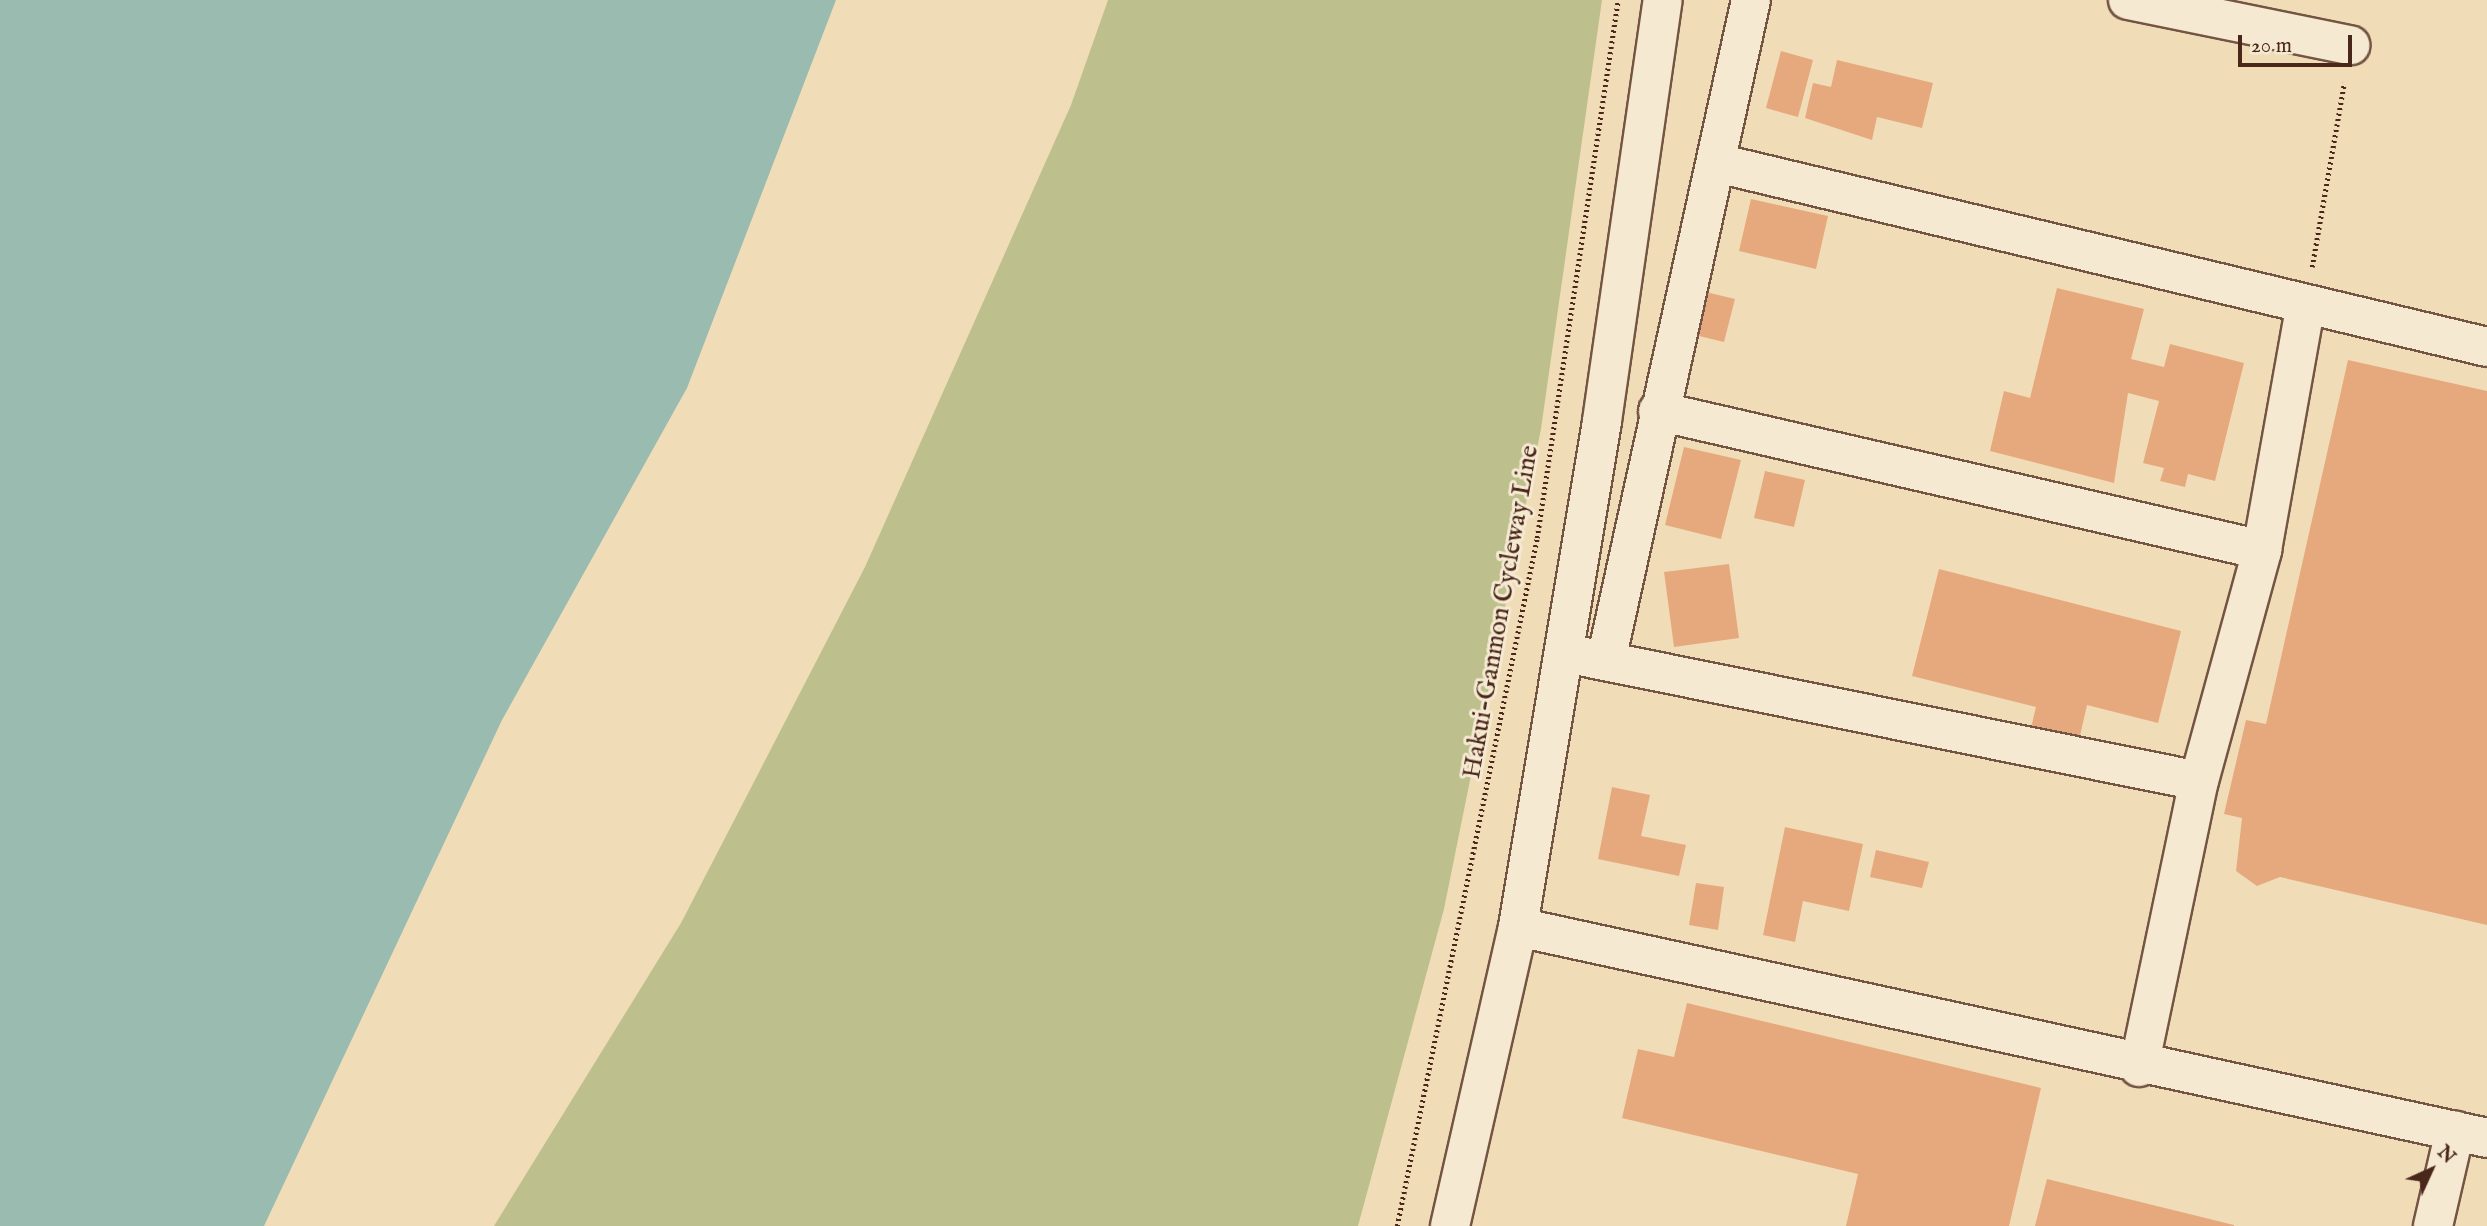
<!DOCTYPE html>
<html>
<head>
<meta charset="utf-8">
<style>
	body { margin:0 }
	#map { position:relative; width:2487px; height:1226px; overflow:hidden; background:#f0ddb8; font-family:"IM FELL English",serif }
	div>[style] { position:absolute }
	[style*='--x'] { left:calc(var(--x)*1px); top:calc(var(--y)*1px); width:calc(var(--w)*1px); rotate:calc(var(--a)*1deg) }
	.green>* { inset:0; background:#bdc08c }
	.water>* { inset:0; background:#9abbb0 }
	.building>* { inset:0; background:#e6a97e }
	.path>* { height:4.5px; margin-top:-2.25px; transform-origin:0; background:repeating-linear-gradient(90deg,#4a271b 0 2px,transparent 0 5.5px) }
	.roads { filter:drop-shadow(2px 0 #745442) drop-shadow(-2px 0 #745442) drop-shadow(0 2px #745442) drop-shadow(0 -2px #745442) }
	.minor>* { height:38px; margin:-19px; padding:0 19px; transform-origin:19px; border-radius:19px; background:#f5e9d1 }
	span { translate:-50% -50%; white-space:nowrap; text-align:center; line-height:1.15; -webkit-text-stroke:6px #f5e9d1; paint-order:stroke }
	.street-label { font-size:26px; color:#4a271b }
	.north { position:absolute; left:2396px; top:1135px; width:70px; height:70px; -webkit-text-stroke:5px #f5e9d1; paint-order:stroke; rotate:45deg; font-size:19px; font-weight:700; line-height:28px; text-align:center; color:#4a271b }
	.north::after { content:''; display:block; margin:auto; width:24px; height:32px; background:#4a271b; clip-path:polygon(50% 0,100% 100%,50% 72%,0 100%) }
	.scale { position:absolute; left:2238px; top:35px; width:114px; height:32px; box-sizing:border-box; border:4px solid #4a271b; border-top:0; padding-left:9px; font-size:21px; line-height:24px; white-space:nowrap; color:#4a271b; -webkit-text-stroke:5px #f5e9d1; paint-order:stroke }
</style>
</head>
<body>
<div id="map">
	<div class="green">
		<div style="clip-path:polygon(1108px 0,1602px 0,1541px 429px,1444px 909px,1358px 1226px,494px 1226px,681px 923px,865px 567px,1071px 105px)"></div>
	</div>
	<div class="water">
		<div style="clip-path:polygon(0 0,836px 0,687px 388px,502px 720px,264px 1226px,0 1226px)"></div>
	</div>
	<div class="building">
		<div style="clip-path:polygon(1781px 51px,1813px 60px,1798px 117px,1766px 108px)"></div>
		<div style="clip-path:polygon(1837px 60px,1933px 83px,1922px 128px,1877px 117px,1872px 140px,1805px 118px,1813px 83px,1831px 87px)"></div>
		<div style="clip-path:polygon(1751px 199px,1828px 216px,1816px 269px,1739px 251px)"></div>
		<div style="clip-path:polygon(2057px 288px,2144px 309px,2131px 359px,2164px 367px,2170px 344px,2244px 363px,2215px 481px,2188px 474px,2185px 487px,2160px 481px,2164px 468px,2143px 463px,2159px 401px,2128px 393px,2114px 483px,1990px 451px,2004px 391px,2030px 398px)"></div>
		<div style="clip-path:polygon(1706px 292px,1735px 299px,1724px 342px,1695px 335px)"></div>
		<div style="clip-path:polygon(2348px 360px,2487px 391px,2487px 925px,2280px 877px,2257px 886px,2236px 871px,2242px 818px,2224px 814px,2246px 720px,2266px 724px)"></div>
		<div style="clip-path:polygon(1684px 447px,1741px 460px,1721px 539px,1665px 525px)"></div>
		<div style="clip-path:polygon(1765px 471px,1805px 480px,1794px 527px,1754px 518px)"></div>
		<div style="clip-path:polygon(1729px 564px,1739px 638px,1674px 647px,1664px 572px)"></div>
		<div style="clip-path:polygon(1939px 569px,2181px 631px,2158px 723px,2087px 705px,2079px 740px,2031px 728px,2036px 707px,1912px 676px)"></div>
		<div style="clip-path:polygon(1612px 787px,1650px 795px,1641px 836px,1686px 845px,1679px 876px,1598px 859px)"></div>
		<div style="clip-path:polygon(1785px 827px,1863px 844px,1849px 911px,1803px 901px,1795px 942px,1763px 935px)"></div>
		<div style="clip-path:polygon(1876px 850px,1929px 862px,1922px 888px,1870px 877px)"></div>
		<div style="clip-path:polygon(1696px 883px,1724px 887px,1718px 930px,1689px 925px)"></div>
		<div style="clip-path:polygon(1687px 1003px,2041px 1088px,2009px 1226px,1846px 1226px,1858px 1174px,1622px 1118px,1638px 1049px,1674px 1057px)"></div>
		<div style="clip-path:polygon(2047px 1179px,2234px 1225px,2234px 1226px,2035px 1226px)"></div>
	</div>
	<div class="path">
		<div style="--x:2312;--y:267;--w:187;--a:-80.1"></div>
		<div style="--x:1397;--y:1226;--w:702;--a:-78.5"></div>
		<div style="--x:1537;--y:538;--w:544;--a:-81.44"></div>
	</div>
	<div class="roads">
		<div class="minor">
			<div style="--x:2128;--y:0;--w:227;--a:11.5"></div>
			<div style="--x:1717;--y:163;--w:792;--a:13.44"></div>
			<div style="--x:1658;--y:411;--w:620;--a:12.96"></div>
			<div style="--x:1580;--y:656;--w:631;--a:11.42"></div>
			<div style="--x:1606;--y:661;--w:677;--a:-77.63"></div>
			<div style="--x:1518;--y:927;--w:992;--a:12.28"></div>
			<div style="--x:2139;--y:1067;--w:292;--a:-78.2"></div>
			<div style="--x:2199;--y:781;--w:239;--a:-74.7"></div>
			<div style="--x:2262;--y:550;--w:246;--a:-79.9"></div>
			<div style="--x:1450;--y:1226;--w:307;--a:-77.2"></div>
			<div style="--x:1518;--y:927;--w:513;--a:-80.57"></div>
			<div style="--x:1602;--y:421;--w:425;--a:-81.8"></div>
			<div style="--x:2433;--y:1226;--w:98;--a:-77"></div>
		</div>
	</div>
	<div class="street-label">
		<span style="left:1501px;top:612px;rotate:-80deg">Hakui-Ganmon Cycleway Line</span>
	</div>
	<div class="north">N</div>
	<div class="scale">20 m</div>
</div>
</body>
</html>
